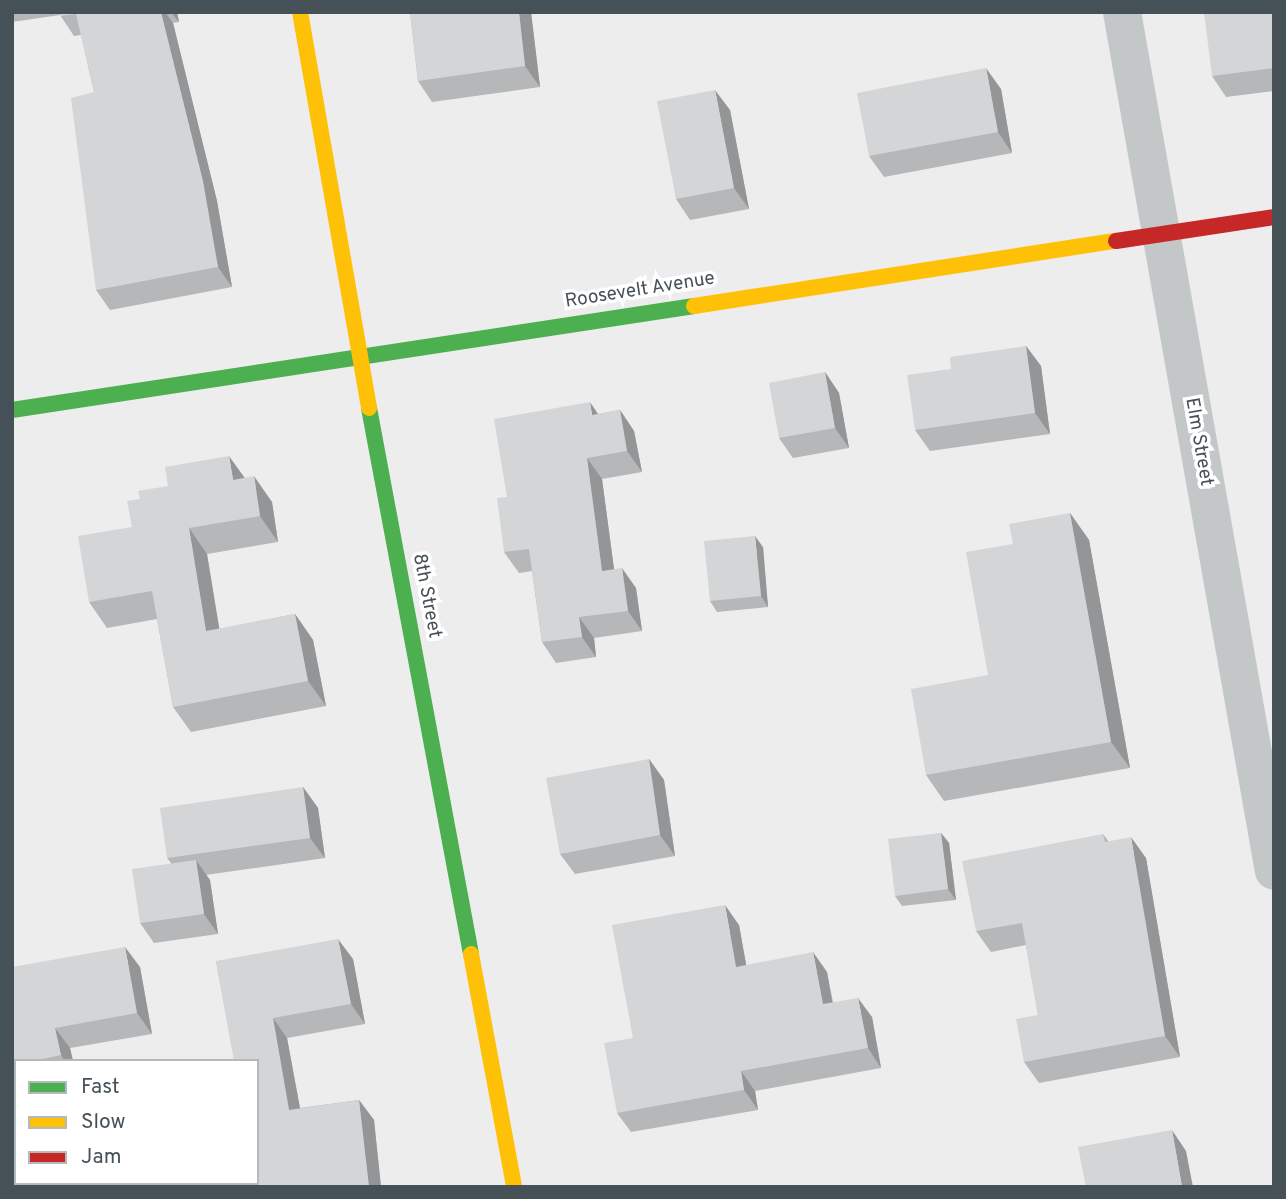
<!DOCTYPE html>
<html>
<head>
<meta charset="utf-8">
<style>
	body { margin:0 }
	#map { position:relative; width:1286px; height:1199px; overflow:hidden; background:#eeeded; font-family:Overpass,sans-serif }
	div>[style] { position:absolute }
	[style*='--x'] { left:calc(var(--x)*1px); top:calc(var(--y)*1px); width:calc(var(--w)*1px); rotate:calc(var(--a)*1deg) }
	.street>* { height:38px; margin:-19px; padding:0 19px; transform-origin:19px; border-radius:19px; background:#c4c7c8 }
	.fast>* { height:16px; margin:-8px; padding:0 8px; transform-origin:8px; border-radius:8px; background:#4caf50 }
	.slow>* { height:16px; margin:-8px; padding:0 8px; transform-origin:8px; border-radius:8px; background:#ffc107 }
	.jam>* { height:16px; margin:-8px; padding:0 8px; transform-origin:8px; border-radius:8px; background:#c62828 }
	.wall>* { inset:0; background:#b6b7b8 }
	.shaded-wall>* { inset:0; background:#949596 }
	.building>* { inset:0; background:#d4d5d6 }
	span { translate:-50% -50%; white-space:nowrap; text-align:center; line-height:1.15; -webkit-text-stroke:7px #fff; paint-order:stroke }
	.street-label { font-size:19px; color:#465157 }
	.frame { position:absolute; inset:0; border:14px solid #465157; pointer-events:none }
	.legend { position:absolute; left:14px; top:1059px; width:245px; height:126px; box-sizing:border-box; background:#fff; border:2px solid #b5b9bc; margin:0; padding:9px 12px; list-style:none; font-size:21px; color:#465157 }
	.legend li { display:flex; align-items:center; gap:14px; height:35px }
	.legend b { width:35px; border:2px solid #b5b9bc }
</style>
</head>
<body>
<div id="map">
	<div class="street">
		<div style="--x:1122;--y:12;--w:872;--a:79.97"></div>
	</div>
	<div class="fast">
		<div style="--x:369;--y:408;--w:555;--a:79.42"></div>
		<div style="--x:12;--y:410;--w:690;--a:-8.67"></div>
	</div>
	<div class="slow">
		<div style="--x:300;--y:12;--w:402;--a:80.1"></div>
		<div style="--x:694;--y:306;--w:427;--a:-8.8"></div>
		<div style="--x:471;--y:954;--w:237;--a:79.5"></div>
	</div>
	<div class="jam">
		<div style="--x:1116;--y:241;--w:160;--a:-8.6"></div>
	</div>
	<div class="wall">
		<div style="clip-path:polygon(12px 12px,177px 12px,179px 22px,173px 23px,217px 201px,232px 287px,110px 310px,96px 290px,94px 92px,81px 35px,74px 36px,60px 15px,12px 22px)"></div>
		<div style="clip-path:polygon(410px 12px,531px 12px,540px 87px,432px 102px,418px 81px)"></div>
		<div style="clip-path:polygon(1274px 12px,1274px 91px,1226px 97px,1212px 76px)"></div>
		<div style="clip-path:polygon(1001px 89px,1012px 153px,884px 177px,869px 156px)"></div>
		<div style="clip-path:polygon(730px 110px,749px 209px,690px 220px,676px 199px)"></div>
		<div style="clip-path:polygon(1026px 346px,1041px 366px,1050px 434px,930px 451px,915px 430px,951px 369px)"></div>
		<div style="clip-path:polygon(825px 372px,839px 393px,849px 448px,793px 458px,779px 438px)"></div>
		<div style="clip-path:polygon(620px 410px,634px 431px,642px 472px,602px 479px,614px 569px,636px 588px,642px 631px,594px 638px,596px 657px,556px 663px,542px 642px,532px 571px,519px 573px,504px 552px,507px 497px,598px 414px)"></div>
		<div style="clip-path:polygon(244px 478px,272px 502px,278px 542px,207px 554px,219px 629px,295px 614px,313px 640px,326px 706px,191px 732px,173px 707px,157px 619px,107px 628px,89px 602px,132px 527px)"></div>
		<div style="clip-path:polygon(1070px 513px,1089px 540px,1130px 768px,944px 801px,926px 775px,988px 675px,1013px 544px)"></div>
		<div style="clip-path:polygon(763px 547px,768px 607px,717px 612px,710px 601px)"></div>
		<div style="clip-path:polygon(649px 759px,664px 780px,675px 856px,575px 874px,560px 854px)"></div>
		<div style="clip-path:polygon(303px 787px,318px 808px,325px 858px,206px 875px,210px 880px,218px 934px,154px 943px,140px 923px,171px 863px,167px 858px)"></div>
		<div style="clip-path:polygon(941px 833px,949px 843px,956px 900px,902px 906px,895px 896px)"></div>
		<div style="clip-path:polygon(1103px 834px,1109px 842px,1146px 858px,1180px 1057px,1039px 1083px,1024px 1062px,1038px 1015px,1026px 945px,991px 952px,976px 931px)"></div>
		<div style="clip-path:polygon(739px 925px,746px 965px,827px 972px,833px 1002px,872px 1017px,881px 1068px,755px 1091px,758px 1110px,631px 1132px,617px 1113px,633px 1038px)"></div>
		<div style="clip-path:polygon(353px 959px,365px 1024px,287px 1038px,300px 1108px,359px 1100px,374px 1120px,381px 1187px,237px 1187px,257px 1183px,216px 961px)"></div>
		<div style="clip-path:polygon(12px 967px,140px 967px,152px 1034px,70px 1048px,73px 1061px,16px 1061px,16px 1071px,12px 1066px)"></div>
	</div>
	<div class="shaded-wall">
		<div style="clip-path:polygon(161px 12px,165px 12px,173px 23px,217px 201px,232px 287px,218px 267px)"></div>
		<div style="clip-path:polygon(171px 12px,177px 12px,179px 22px)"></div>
		<div style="clip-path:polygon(519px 12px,531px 12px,540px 87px,525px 66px)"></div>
		<div style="clip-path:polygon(986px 68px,1001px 89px,1012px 153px,998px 132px)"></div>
		<div style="clip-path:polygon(715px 90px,730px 110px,749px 209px,734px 188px)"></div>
		<div style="clip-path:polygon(1026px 346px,1041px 366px,1050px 434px,1035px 413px)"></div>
		<div style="clip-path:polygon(825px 372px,839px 393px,849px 448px,835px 428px)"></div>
		<div style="clip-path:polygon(590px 402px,604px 423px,592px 415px)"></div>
		<div style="clip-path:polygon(620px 410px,634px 431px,642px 472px,627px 451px)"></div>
		<div style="clip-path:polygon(229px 456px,247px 481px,233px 480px)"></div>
		<div style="clip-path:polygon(587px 458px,602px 479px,617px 591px,602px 571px)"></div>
		<div style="clip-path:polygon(254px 476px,272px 502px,278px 542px,260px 516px)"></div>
		<div style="clip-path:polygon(1070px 513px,1089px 540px,1130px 768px,1111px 742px)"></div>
		<div style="clip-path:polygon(189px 528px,207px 554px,224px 657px,206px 631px)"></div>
		<div style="clip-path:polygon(755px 536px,763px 547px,768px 607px,761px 596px)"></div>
		<div style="clip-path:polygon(622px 568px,636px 588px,642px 631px,628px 611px)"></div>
		<div style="clip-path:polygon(295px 614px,313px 640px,326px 706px,308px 681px)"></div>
		<div style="clip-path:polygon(579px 617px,594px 638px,596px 657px,582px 637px)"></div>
		<div style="clip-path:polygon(649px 759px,664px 780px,675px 856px,660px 835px)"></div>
		<div style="clip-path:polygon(303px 787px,318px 808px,325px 858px,310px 838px)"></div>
		<div style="clip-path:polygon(941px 833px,949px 843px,956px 900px,948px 889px)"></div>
		<div style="clip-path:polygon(1131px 837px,1146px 858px,1180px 1057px,1165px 1036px)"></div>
		<div style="clip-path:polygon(196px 860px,210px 880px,218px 934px,204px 914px)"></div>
		<div style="clip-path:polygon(725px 905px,739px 925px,750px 986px,736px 967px)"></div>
		<div style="clip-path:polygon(338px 939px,353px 959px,365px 1024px,351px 1004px)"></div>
		<div style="clip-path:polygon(125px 947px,140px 967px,152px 1034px,137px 1013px)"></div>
		<div style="clip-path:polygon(813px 952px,827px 972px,836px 1024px,823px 1004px)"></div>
		<div style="clip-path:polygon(858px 998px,872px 1017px,881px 1068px,868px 1048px)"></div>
		<div style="clip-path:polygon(273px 1018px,287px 1038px,304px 1130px,289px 1110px)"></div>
		<div style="clip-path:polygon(55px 1028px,70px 1048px,73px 1061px,65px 1061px,61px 1055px)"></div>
		<div style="clip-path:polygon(741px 1071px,755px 1091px,758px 1110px,744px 1090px)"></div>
		<div style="clip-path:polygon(359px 1100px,374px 1120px,381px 1187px,369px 1187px)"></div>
		<div style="clip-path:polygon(1172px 1130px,1186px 1151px,1193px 1187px,1182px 1187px)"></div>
	</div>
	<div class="building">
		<div style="clip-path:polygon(60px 12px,161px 12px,203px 181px,218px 267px,96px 290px,71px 98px,94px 92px,76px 14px,60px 16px)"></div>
		<div style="clip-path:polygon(410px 12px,519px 12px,525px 66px,418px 81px)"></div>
		<div style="clip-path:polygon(1204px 12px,1274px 12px,1274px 68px,1212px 76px)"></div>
		<div style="clip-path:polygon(986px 68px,998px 132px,869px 156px,857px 93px)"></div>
		<div style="clip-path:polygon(715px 90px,734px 188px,676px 199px,657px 101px)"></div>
		<div style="clip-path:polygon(1026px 346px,1035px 413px,915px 430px,907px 375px,951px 369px,950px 357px)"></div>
		<div style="clip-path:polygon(825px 372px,835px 428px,779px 438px,769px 383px)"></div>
		<div style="clip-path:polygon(590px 402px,592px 415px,620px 410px,627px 451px,587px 458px,602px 571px,622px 568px,628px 611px,579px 617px,582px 637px,542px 642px,529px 549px,504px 552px,497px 498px,507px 497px,494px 419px)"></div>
		<div style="clip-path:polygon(229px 456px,233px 480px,254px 476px,260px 516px,189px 528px,206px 631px,295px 614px,308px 681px,173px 707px,152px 591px,89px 602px,78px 536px,132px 527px,127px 501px,140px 499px,138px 491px,168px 486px,165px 467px)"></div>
		<div style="clip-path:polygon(1070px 513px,1111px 742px,926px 775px,911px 689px,988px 675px,966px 552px,1013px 544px,1009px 524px)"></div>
		<div style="clip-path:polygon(755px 536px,761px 596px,710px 601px,704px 541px)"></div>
		<div style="clip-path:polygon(649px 759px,660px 835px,560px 854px,546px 778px)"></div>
		<div style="clip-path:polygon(303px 787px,310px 838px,167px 858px,160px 808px)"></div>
		<div style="clip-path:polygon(941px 833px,948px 889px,895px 896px,888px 839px)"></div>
		<div style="clip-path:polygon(1103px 834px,1105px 842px,1131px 837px,1165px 1036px,1024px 1062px,1016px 1019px,1038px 1015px,1022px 923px,976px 931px,962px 861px)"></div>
		<div style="clip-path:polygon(196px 860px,204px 914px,140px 923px,132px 869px)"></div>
		<div style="clip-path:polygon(725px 905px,736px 967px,813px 952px,823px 1004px,858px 998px,868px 1048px,741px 1071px,744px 1090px,617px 1113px,604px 1043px,633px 1038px,612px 925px)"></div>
		<div style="clip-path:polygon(338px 939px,351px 1004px,273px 1018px,289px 1110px,359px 1100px,369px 1187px,274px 1187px,274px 1185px,258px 1187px,237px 1187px,236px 1183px,257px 1183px,257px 1061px,234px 1061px,216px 961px)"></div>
		<div style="clip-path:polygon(125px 947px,137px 1013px,55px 1028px,61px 1055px,34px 1061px,16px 1061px,16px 1065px,12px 1065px,12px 967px)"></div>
		<div style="clip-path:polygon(1172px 1130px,1182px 1187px,1086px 1187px,1078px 1147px)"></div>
	</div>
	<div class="street-label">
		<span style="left:640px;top:291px;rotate:-9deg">Roosevelt Avenue</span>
		<span style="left:1198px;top:442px;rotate:80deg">Elm Street</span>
		<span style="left:426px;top:596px;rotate:79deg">8th Street</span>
	</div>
	<div class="frame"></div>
	<ul class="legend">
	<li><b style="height:9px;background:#4caf50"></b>Fast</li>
	<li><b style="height:9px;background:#ffc107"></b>Slow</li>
	<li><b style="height:9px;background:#c62828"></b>Jam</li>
	</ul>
</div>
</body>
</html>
